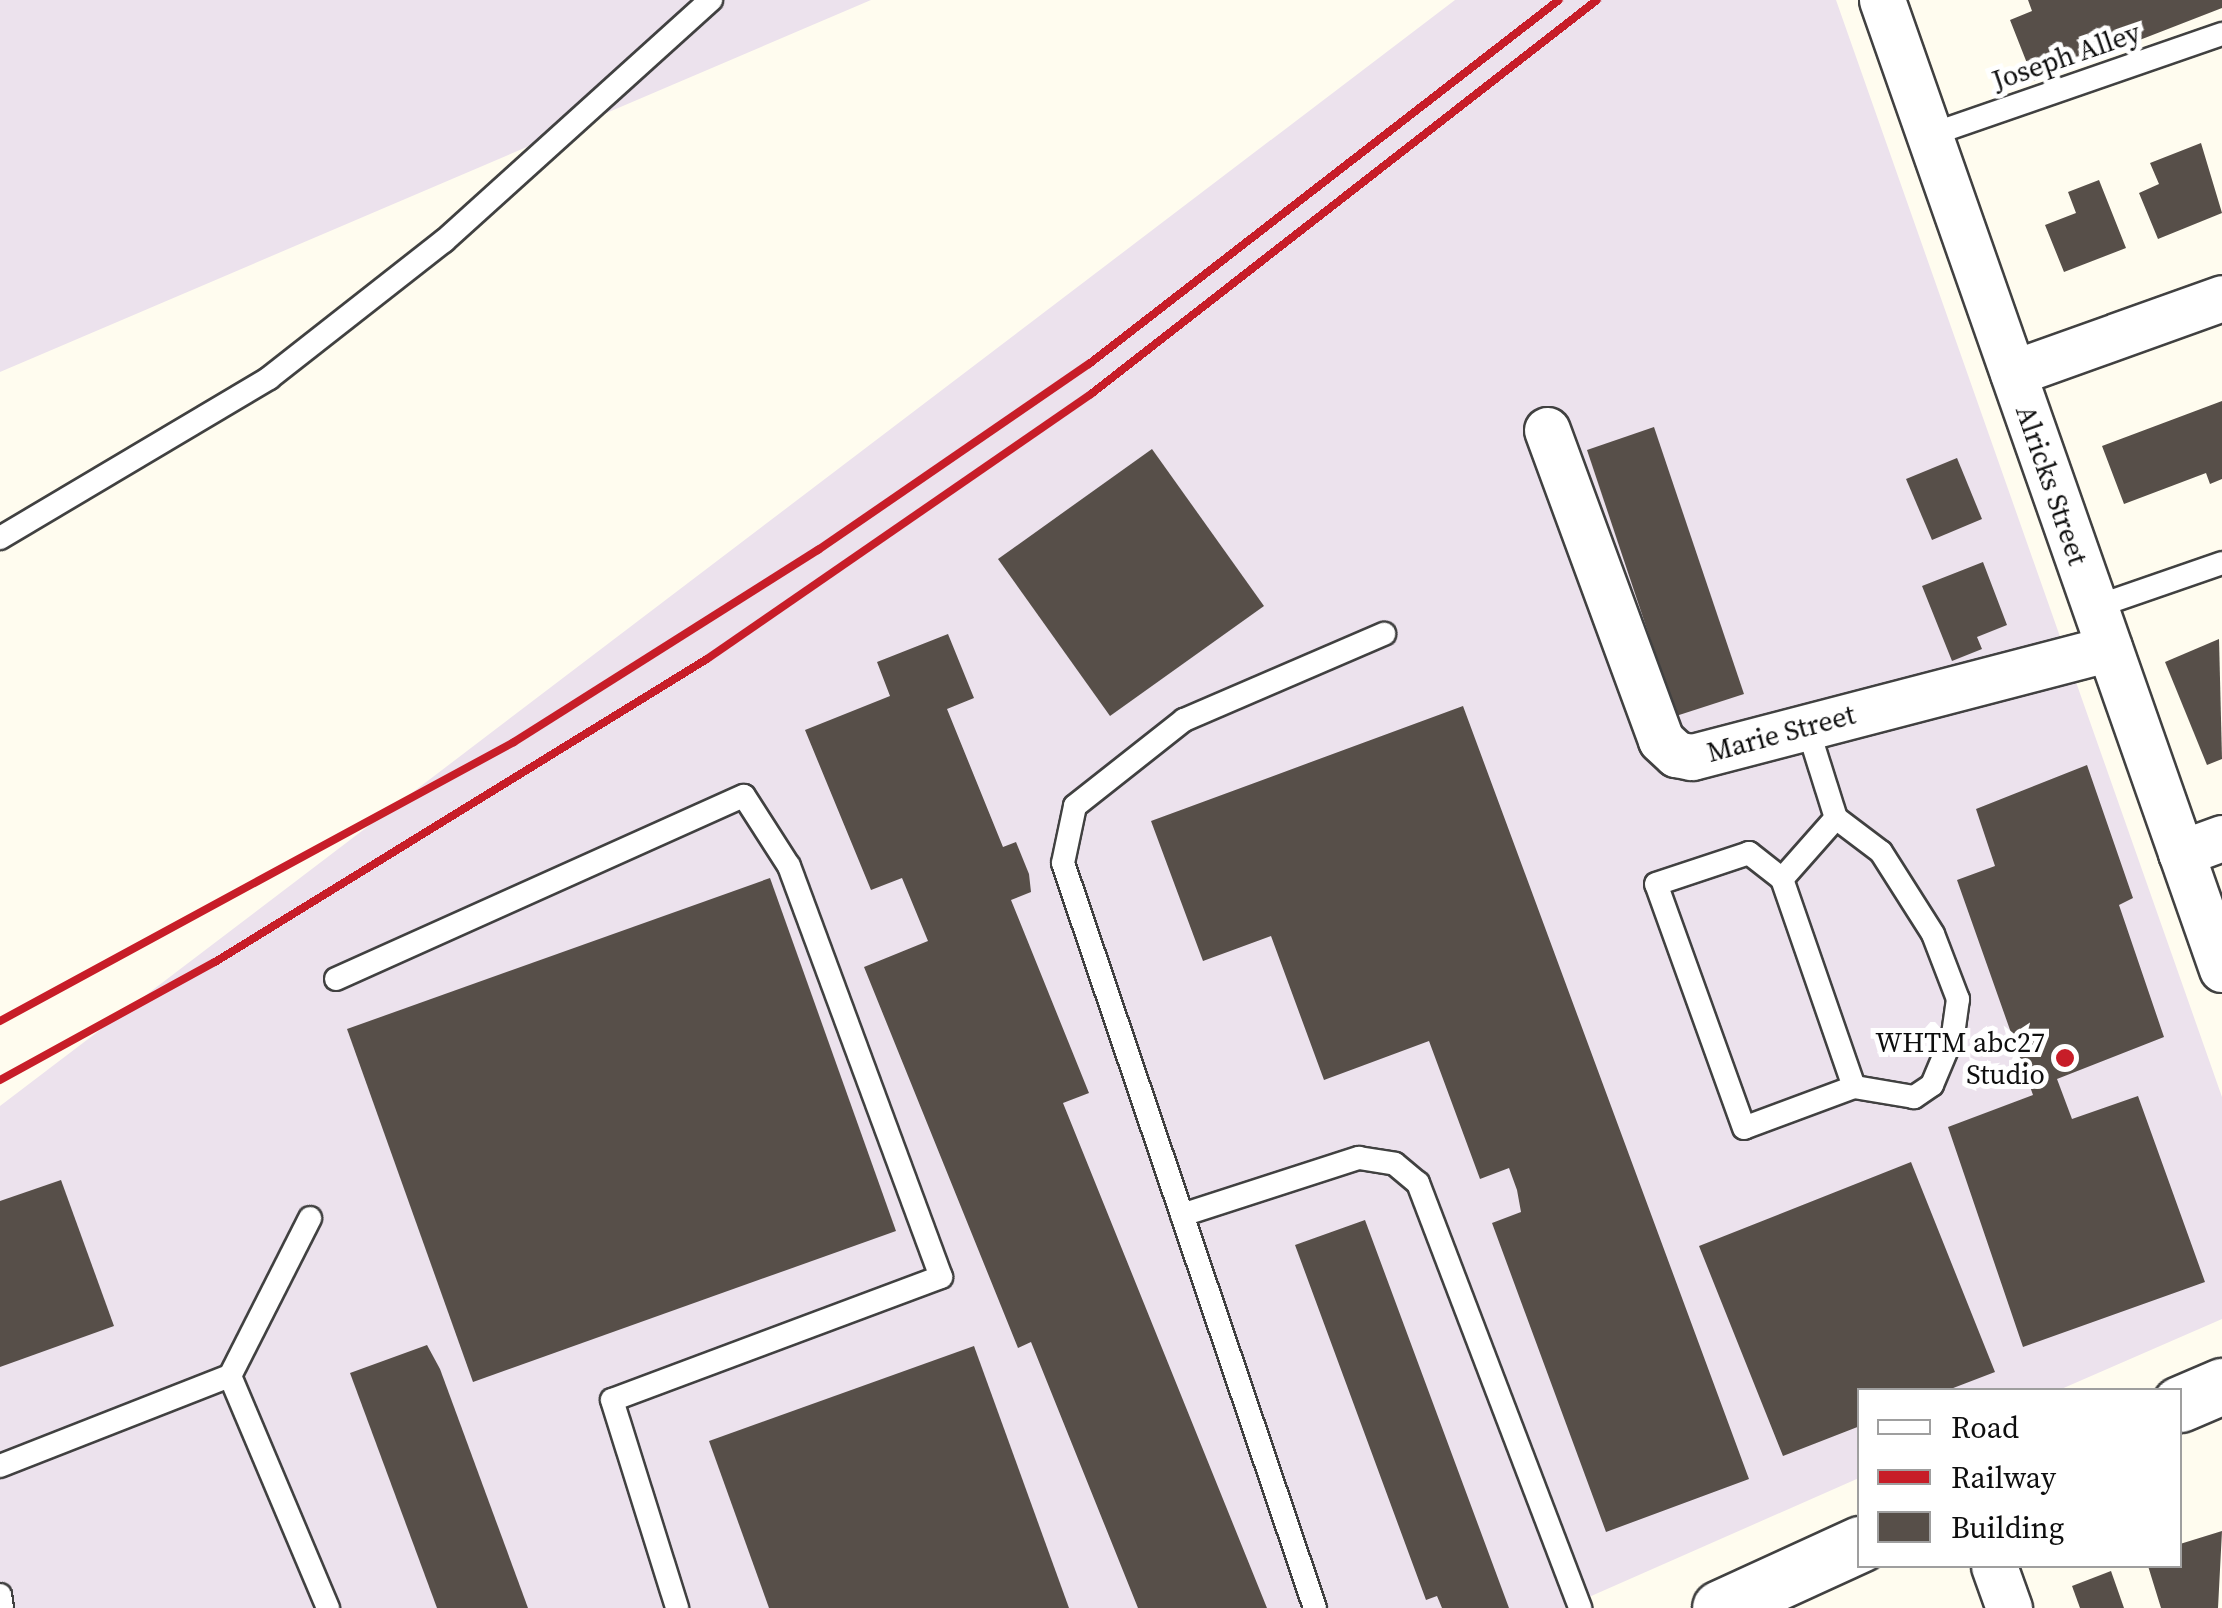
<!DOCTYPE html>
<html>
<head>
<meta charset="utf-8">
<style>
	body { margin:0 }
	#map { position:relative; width:2222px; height:1608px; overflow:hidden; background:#fffcef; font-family:"Source Serif 4",serif }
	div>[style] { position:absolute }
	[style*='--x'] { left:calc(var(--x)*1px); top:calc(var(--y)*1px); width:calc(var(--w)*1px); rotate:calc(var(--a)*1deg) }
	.industrial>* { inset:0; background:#ece2ed }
	.building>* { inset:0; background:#574f49 }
	.roads { filter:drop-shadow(2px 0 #414141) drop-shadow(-2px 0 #414141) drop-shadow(0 2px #414141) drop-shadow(0 -2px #414141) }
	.service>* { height:22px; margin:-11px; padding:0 11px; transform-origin:11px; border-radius:11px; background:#fff }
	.minor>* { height:45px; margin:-22.5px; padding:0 22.5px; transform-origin:22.5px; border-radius:22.5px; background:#fff }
	.tertiary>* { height:55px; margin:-27.5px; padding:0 27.5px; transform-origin:27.5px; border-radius:27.5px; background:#fff }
	.rail>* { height:8px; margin:-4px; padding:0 4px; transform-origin:4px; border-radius:4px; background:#c71d28 }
	.dots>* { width:28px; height:28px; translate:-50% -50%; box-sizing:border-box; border:5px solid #fff; border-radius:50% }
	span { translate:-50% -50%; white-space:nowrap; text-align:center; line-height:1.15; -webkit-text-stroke:10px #fff; paint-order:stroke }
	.street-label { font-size:28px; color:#0e0e0e }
	.poi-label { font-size:28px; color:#0e0e0e }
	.right { translate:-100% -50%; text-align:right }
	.legend { position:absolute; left:1857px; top:1388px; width:325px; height:180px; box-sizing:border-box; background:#fff; border:2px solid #9f9f9f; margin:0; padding:12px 18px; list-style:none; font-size:30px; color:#0e0e0e }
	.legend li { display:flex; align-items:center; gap:20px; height:50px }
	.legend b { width:50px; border:2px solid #9f9f9f }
</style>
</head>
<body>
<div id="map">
	<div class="industrial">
		<div style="clip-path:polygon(0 0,871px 0,0 372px)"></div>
		<div style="clip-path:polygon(1455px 0,1836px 0,2222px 1097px,2222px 1319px,2059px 1390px,1860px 1390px,1859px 1478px,1564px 1608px,0 1608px,0 1106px)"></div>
	</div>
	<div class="building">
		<div style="clip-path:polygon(2028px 0,2222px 0,2222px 8px,2034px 81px,2010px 20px,2032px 11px)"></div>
		<div style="clip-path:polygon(2201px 143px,2222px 213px,2158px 239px,2139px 193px,2159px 184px,2150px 163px)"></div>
		<div style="clip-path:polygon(2099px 180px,2126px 248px,2064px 272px,2045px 225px,2076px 213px,2068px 192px)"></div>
		<div style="clip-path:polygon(2222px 401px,2222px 479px,2210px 484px,2206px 473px,2124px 504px,2102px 446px)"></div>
		<div style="clip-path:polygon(1654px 427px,1744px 694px,1676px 716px,1587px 450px)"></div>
		<div style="clip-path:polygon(1152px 449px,1264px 606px,1110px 716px,998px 559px)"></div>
		<div style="clip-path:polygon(1957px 458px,1982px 519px,1932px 540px,1906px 479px)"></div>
		<div style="clip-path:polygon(1983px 562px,2007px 625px,1977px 637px,1982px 649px,1952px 661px,1922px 586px)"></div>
		<div style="clip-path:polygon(948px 634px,974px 698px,947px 709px,1003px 847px,1016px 842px,1029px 874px,1031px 892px,1011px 900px,1089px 1093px,1063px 1103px,1267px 1608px,1138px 1608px,1031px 1342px,1018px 1348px,864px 967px,928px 941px,902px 878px,871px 890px,805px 730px,890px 696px,877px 662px)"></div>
		<div style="clip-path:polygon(2219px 639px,2222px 759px,2207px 765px,2165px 662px)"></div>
		<div style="clip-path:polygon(1463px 706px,1749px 1479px,1606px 1532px,1492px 1223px,1521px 1212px,1517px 1190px,1509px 1168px,1480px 1179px,1429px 1041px,1324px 1080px,1271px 936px,1203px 961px,1151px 821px)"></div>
		<div style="clip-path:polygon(2087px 765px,2133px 898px,2119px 905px,2164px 1037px,2057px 1079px,2072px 1119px,2138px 1096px,2205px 1282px,2023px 1347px,1948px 1127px,2033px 1095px,1957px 880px,1995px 866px,1976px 809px)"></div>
		<div style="clip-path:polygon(770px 878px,896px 1231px,473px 1382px,347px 1029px)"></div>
		<div style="clip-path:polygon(1911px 1162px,1995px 1372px,1948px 1390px,1860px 1390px,1860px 1426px,1783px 1456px,1699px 1246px)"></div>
		<div style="clip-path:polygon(61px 1180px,114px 1326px,0 1367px,0 1201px)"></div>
		<div style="clip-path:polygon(1365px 1220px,1509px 1608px,1442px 1608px,1437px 1596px,1426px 1600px,1295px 1245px)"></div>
		<div style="clip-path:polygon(427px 1345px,440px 1369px,528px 1608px,437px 1608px,350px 1373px)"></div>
		<div style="clip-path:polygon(974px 1346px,1069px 1608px,769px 1608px,709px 1441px)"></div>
		<div style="clip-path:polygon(2222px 1531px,2218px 1608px,2161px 1608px,2148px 1566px,2180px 1566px,2180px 1544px)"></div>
		<div style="clip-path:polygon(2111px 1571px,2124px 1608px,2080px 1608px,2072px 1586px)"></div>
	</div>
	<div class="roads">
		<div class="service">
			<div style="--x:1930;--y:135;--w:309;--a:-19.1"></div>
			<div style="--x:0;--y:538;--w:313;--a:-30.7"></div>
			<div style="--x:269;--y:378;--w:222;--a:-38.1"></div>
			<div style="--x:444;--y:241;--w:360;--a:-42.1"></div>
			<div style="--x:2095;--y:607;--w:134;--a:-19.1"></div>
			<div style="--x:1836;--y:818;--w:56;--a:37.1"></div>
			<div style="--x:1881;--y:852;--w:97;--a:57.6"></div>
			<div style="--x:1933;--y:934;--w:70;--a:69"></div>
			<div style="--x:1958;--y:999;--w:36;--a:98"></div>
			<div style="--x:1953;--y:1035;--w:54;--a:112.8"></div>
			<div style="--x:1932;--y:1085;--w:22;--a:146"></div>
			<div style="--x:1914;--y:1097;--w:61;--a:-170.5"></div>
			<div style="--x:1749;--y:853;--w:42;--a:38.2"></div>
			<div style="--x:1782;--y:879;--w:220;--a:70.9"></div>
			<div style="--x:1854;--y:1087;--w:117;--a:159.6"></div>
			<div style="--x:1744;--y:1128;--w:259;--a:-109.8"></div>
			<div style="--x:1656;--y:884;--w:98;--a:-18.4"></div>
			<div style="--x:1782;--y:879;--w:81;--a:-48.5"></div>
			<div style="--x:1836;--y:818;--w:96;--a:-107.5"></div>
			<div style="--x:336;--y:979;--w:447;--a:-24.2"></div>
			<div style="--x:744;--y:796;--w:83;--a:57.3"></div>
			<div style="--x:789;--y:866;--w:438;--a:69.7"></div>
			<div style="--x:941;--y:1277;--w:351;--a:159.5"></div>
			<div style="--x:612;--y:1400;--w:218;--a:72.6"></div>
			<div style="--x:1182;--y:1215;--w:186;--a:-17.9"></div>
			<div style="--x:1359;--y:1158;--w:36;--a:9"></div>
			<div style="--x:1395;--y:1164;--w:30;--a:40"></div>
			<div style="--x:1418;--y:1183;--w:455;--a:69.1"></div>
			<div style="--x:230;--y:1376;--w:177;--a:-63.1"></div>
			<div style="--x:0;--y:1466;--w:247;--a:-21.4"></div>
			<div style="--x:230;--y:1376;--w:252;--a:67.1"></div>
			<div style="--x:0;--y:1595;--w:13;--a:81"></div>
			<div style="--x:1315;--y:1608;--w:786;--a:-108.69"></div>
			<div style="--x:1063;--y:863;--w:58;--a:-78.1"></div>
			<div style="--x:1075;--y:806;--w:139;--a:-38.3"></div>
			<div style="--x:1184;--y:720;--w:218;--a:-23.3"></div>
		</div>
		<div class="minor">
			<div style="--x:1882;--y:0;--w:1027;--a:70.67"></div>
			<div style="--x:2013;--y:373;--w:222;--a:-19.7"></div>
			<div style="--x:1547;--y:430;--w:330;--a:69.8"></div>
			<div style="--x:1661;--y:740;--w:21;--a:43"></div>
			<div style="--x:1676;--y:754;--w:16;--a:11"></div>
			<div style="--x:1692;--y:757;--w:431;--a:-14.6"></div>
			<div style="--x:2181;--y:853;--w:44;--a:-20.1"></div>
			<div style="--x:1994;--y:1566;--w:45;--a:70.3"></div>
		</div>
		<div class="tertiary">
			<div style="--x:2180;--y:1404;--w:46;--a:-23.2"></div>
			<div style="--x:1720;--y:1608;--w:154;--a:-24.6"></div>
		</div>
	</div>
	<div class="rail">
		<div style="--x:0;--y:1021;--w:585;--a:-28.49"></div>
		<div style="--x:514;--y:742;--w:360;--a:-32.3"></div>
		<div style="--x:818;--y:550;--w:329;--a:-34.5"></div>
		<div style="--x:1089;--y:364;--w:594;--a:-37.76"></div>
		<div style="--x:0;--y:1080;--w:245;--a:-28.8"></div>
		<div style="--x:215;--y:962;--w:578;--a:-31.63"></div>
		<div style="--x:707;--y:659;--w:467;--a:-34.6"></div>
		<div style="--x:1091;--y:394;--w:641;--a:-37.91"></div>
	</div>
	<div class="dots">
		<div style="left:2065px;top:1058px;background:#c71d28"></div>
	</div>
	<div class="street-label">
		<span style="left:2066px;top:56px;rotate:-19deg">Joseph Alley</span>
		<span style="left:2052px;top:485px;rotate:71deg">Alricks Street</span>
		<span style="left:1781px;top:733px;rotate:-15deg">Marie Street</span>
	</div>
	<div class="poi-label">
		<span class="right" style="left:2045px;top:1058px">WHTM abc27<br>Studio</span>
	</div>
	<ul class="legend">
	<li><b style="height:12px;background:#fff"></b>Road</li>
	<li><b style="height:12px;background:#c71d28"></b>Railway</li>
	<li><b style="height:28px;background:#574f49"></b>Building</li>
	</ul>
</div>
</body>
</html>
